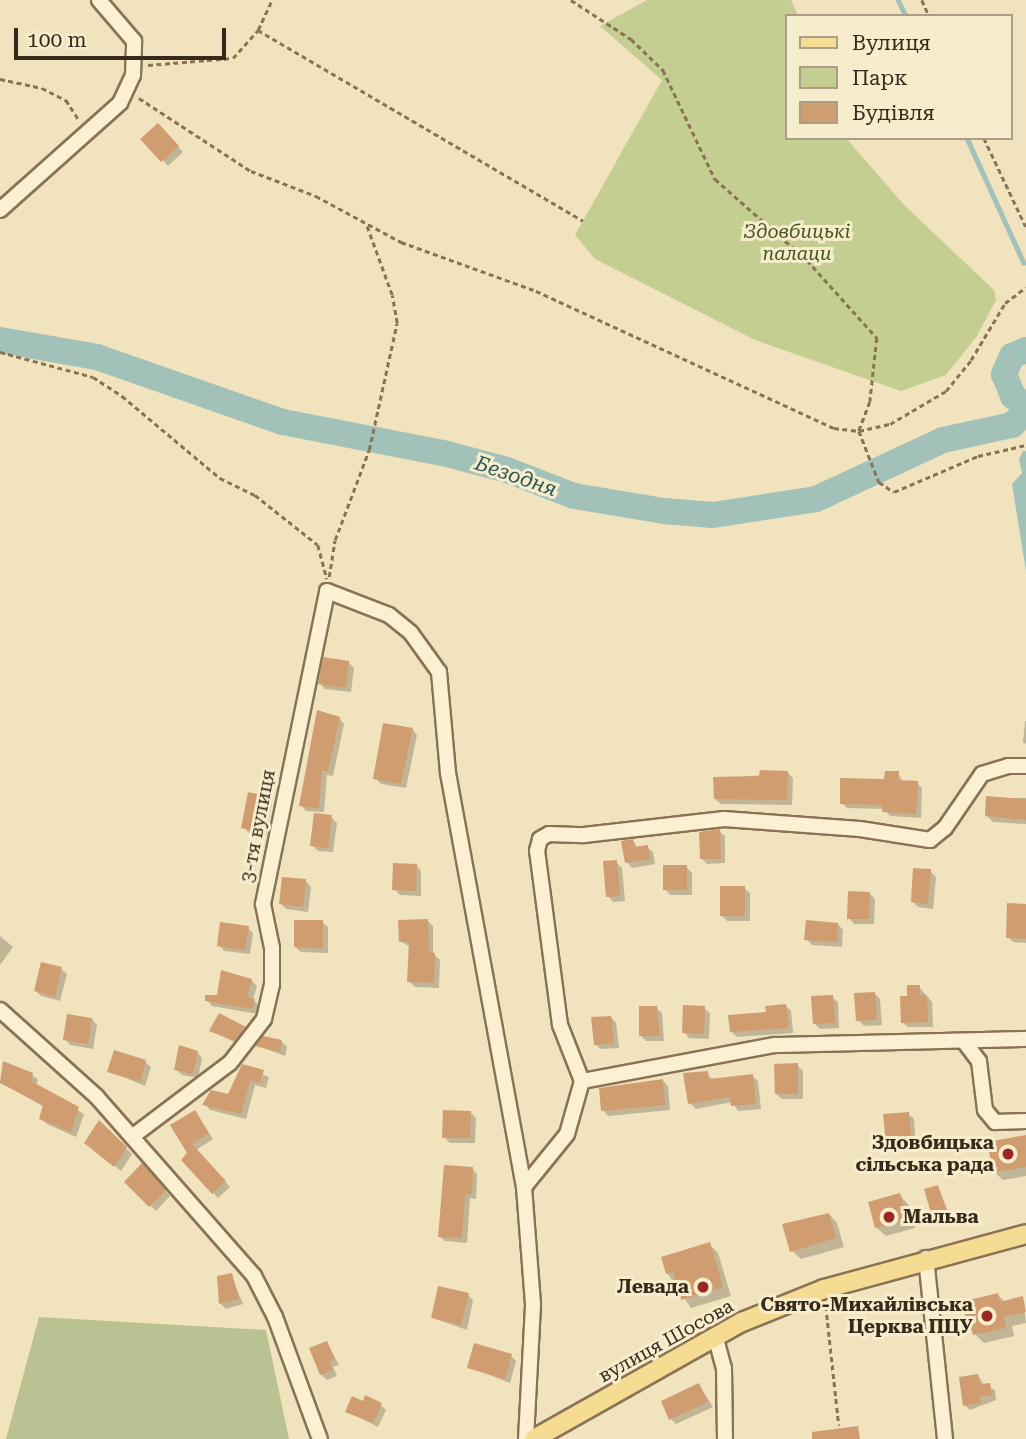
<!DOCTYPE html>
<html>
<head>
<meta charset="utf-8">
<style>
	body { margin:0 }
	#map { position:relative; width:1026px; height:1439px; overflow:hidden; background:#f0e3bd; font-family:"Roboto Serif",serif }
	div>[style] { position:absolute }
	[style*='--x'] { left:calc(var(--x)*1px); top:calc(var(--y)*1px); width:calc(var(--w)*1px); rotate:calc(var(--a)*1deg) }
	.green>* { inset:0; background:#c4ce91 }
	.cemetery>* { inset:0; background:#bac291 }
	.water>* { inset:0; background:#a1c1b9 }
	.shadow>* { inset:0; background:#0003 }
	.stream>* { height:4.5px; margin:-2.25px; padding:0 2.25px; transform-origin:2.25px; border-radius:2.25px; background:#a1c1b9 }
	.river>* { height:26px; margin:-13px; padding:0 13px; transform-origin:13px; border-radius:13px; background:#a1c1b9 }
	.building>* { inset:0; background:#d09d71 }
	.path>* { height:2.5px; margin-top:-1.25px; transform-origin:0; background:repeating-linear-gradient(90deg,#897355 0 5px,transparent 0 8.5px) }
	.roads { filter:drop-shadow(2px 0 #897355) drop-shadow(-2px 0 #897355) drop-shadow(0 2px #897355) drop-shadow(0 -2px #897355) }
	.minor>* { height:14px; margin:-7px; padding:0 7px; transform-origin:7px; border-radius:7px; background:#fbf0d1 }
	.major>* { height:18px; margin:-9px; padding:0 9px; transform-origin:9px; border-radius:9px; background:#f6db92 }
	.dots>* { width:19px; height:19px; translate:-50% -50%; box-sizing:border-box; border:4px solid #f7edcd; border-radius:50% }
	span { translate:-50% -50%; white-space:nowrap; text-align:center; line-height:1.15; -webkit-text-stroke:6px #f7edcd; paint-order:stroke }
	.park-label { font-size:19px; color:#455520; font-style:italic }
	.street-label { font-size:19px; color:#372a1b }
	.poi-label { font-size:19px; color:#372a1b; font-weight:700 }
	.right { translate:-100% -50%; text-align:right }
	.left { translate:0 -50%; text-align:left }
	.water-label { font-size:21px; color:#295857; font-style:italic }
	.legend { position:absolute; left:785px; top:14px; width:228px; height:126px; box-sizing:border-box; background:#f7edcd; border:2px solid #aa9f86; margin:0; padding:9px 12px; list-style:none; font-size:21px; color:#372a1b }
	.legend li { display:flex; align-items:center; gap:14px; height:35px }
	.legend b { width:35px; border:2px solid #aa9f86 }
	.scale { position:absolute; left:14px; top:28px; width:212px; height:32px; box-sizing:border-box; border:4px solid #372a1b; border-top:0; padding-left:9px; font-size:21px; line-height:24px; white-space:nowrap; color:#372a1b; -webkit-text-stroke:5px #f7edcd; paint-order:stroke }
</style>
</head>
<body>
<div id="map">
	<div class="green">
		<div style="clip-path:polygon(647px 0,791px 0,798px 16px,786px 16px,786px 138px,846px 138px,904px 205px,994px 290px,996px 300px,977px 336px,946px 375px,901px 391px,755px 340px,595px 259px,575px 235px,662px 80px,600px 26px)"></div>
	</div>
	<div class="cemetery">
		<div style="clip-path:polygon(39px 1317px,266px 1330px,289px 1439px,6px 1439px)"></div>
	</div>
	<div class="water">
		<div style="clip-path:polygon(1023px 451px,1026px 451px,1026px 571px,1012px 484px,1022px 473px,1019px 459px)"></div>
	</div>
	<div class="shadow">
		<div style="clip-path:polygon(158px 125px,183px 152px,168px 166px,143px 139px)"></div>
		<div style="clip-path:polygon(348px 662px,354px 668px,351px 692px,325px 689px,320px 683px)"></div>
		<div style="clip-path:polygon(339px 718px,344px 724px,333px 776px,327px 775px,324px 812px,306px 811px,301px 805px)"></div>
		<div style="clip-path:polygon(1025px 721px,1026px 721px,1026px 744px,1023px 742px)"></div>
		<div style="clip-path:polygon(412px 729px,417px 735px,406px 788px,381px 784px,375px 778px)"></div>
		<div style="clip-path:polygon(788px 773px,793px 778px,792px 805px,721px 804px,715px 799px,715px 779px)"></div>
		<div style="clip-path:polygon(898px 773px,903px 782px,917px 783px,922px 788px,921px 818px,890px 816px,884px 809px,847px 808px,842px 803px)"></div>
		<div style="clip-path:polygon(267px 797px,272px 803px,266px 836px,249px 833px,243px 827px)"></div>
		<div style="clip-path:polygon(988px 798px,1026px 798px,1026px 824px,993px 822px,987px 816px)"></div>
		<div style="clip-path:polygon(331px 817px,337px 823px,333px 852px,318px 851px,312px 845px)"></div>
		<div style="clip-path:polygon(719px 831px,725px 836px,725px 863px,707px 864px,701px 858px)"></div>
		<div style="clip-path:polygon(633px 841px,638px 848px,647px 847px,653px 852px,655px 864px,632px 868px,627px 862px)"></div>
		<div style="clip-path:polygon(616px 862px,622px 868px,625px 901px,613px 902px,608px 896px)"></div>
		<div style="clip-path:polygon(416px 865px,421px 871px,421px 896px,400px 895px,394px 889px)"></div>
		<div style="clip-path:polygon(686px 867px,692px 873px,692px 895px,670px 895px,665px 889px)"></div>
		<div style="clip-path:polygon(930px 871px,936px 877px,933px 909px,918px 907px,913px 902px)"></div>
		<div style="clip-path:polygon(306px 881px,311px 887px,308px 912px,286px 909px,281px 904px)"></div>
		<div style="clip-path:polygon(744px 888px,750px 893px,750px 921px,727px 921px,721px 915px)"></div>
		<div style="clip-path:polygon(869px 893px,875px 899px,874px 924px,854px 924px,849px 918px)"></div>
		<div style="clip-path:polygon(1026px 906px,1026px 943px,1013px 942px,1008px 937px)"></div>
		<div style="clip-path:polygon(427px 920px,433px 926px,433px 954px,440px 960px,439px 988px,415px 987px,409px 981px,410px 947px,400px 941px)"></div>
		<div style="clip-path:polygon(322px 922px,328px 927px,328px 953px,301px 952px,295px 947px)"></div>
		<div style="clip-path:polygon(838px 924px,843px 930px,842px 947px,812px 945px,806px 939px)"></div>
		<div style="clip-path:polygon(248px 928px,253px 933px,250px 954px,224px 951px,219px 945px)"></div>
		<div style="clip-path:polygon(0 936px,13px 947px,0 965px)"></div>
		<div style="clip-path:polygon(61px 969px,67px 974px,60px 1001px,41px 996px,36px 991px)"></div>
		<div style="clip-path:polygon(251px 980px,257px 986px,253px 999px,259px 1006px,258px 1014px,212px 1006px,207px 1000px)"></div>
		<div style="clip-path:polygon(919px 987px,932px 1002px,933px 1027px,908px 1027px,902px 1022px,908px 998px)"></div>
		<div style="clip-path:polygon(875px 994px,880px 999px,882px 1025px,864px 1026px,858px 1020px)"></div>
		<div style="clip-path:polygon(832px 997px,838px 1002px,839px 1028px,820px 1029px,815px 1024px)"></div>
		<div style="clip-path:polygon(786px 1006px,791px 1011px,793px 1033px,737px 1037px,731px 1031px)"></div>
		<div style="clip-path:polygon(656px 1008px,662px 1013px,664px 1041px,646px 1041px,641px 1036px)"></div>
		<div style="clip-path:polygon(704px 1008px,710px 1013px,709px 1039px,689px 1038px,684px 1032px)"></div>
		<div style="clip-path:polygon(611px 1017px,616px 1023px,619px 1048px,601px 1049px,595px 1044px)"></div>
		<div style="clip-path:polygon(92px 1019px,97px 1025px,93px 1049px,70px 1045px,65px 1039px)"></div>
		<div style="clip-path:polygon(244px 1028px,250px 1033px,241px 1045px,211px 1031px)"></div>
		<div style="clip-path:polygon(282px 1042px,287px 1047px,285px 1056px,258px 1046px)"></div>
		<div style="clip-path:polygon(197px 1052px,202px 1058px,198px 1078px,182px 1075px,176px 1069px)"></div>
		<div style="clip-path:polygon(145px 1062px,151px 1067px,145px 1086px,109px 1071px)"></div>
		<div style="clip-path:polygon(4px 1064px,32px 1075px,38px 1080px,36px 1086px,84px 1114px,76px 1137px,47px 1124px,41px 1119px,44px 1107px,0 1082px)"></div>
		<div style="clip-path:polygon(797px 1065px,803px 1071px,803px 1099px,782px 1099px,776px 1094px)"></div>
		<div style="clip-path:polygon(243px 1066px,269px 1077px,266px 1088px,255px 1085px,246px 1119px,210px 1110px,205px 1104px,229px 1096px)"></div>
		<div style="clip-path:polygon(707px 1073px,713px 1081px,752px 1076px,758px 1081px,761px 1109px,738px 1111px,732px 1102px,696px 1109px,690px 1103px)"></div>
		<div style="clip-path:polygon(662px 1080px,668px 1086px,670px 1110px,608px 1116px,603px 1110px)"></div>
		<div style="clip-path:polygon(195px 1112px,213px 1139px,196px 1150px,230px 1187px,218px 1198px,183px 1160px,190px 1154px)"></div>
		<div style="clip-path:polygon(470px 1112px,476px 1118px,475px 1143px,450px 1143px,444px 1137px)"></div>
		<div style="clip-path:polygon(908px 1114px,914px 1119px,916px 1149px,893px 1151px,888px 1145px)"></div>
		<div style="clip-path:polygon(100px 1123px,132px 1154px,121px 1171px,92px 1148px)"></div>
		<div style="clip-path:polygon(1026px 1137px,1026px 1176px,1003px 1180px,994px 1172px)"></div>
		<div style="clip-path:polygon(472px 1168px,477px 1174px,476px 1199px,470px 1198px,467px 1243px,445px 1241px,439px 1236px)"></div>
		<div style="clip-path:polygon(148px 1171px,170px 1196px,156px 1211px,126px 1182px)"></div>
		<div style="clip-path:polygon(938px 1187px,951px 1218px,939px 1222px,934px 1216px)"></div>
		<div style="clip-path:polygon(899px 1195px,908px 1204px,915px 1228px,886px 1236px,877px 1228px,870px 1203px)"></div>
		<div style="clip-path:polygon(829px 1214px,837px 1223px,844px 1247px,801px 1259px,792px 1251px)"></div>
		<div style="clip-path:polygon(709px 1244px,718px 1253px,731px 1296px,691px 1308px,667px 1273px)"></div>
		<div style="clip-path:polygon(231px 1275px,243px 1304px,226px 1309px,221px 1304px)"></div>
		<div style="clip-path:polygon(468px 1295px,473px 1300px,467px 1330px,433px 1318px)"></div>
		<div style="clip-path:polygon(998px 1295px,1005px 1302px,1023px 1298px,1026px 1323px,1012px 1326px,1014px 1336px,984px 1343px,967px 1326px)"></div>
		<div style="clip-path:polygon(327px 1343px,339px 1365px,333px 1367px,337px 1376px,327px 1380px,321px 1374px)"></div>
		<div style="clip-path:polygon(511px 1356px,516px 1361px,510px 1383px,469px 1367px)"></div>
		<div style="clip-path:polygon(978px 1375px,984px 1385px,995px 1390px,996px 1400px,970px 1410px,965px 1405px)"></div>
		<div style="clip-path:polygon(699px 1385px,713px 1407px,676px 1424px,671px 1419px)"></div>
		<div style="clip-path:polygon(363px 1403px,381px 1405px,386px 1410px,378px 1427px,347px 1411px)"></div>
	</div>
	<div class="stream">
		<div style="--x:898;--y:0;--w:18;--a:63"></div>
		<div style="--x:967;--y:138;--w:137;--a:65.5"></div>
	</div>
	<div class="river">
		<div style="--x:0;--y:340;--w:98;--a:9.9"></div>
		<div style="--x:97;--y:357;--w:197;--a:19.3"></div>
		<div style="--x:283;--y:422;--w:167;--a:11"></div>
		<div style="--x:447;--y:454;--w:62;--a:14.9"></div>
		<div style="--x:507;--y:470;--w:72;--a:21.2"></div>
		<div style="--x:574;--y:496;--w:91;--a:9.5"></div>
		<div style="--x:664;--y:511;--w:49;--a:4.7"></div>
		<div style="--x:713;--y:515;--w:104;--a:-8.8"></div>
		<div style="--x:816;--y:499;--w:140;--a:-24.9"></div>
		<div style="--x:943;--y:440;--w:71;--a:-12.3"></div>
		<div style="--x:1012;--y:425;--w:19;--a:-43"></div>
		<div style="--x:1026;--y:350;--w:15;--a:157"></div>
		<div style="--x:1012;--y:356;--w:20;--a:114"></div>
		<div style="--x:1004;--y:374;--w:24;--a:68"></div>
		<div style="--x:1013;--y:396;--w:16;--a:38"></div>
	</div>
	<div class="building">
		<div style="clip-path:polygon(158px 123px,179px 146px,161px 162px,140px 139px)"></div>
		<div style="clip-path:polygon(323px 657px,349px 661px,346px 688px,318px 684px)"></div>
		<div style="clip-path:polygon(317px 710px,340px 717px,328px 771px,322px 771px,319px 808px,299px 806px)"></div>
		<div style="clip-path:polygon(383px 723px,413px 728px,401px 784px,373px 779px)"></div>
		<div style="clip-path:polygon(760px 770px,788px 771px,787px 800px,714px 799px,713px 777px,759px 776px)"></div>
		<div style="clip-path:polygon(885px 771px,899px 771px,898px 780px,918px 781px,916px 814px,882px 812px,883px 805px,840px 804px,840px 778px,884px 779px)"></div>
		<div style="clip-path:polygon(248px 792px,267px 796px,261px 832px,241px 828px)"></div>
		<div style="clip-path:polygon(986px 796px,1026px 799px,1026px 820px,985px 816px)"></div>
		<div style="clip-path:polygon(314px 813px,332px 815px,328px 848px,310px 846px)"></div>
		<div style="clip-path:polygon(720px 829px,721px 859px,700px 859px,699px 832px)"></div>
		<div style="clip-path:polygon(633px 839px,635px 847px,648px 845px,650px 859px,625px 863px,621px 841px)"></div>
		<div style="clip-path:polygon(617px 860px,620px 896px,606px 897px,603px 861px)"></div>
		<div style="clip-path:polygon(393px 863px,417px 864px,416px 891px,392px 890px)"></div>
		<div style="clip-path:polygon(663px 865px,687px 865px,687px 890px,663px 890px)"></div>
		<div style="clip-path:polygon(913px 868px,931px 869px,928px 904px,911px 902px)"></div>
		<div style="clip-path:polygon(282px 877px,306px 879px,303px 907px,279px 904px)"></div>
		<div style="clip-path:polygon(720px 886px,745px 886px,745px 916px,720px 916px)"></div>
		<div style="clip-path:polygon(848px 891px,870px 892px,869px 919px,847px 919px)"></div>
		<div style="clip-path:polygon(1007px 903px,1026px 904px,1026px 939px,1006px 938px)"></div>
		<div style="clip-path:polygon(428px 919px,429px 952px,435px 953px,434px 983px,407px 982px,409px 942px,399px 942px,398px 920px)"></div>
		<div style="clip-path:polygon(294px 920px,323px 920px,323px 948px,294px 947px)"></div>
		<div style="clip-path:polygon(806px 920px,838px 923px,837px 942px,804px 940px)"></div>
		<div style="clip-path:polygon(220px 922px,249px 926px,245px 950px,217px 946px)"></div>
		<div style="clip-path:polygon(41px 962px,62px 967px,55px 997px,34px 991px)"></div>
		<div style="clip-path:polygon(221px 970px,252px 979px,247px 997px,255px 999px,253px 1009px,205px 1001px,205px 995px,217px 995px)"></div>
		<div style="clip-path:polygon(907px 985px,920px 985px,920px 995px,927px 995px,928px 1022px,901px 1023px,900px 996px,907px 996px)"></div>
		<div style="clip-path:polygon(875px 992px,877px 1020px,856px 1021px,854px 993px)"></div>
		<div style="clip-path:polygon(833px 995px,835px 1023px,813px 1024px,811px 996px)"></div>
		<div style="clip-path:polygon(786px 1004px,789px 1028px,730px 1032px,728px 1015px,766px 1012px,765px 1006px)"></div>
		<div style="clip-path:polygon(683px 1005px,705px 1006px,704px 1034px,682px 1033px)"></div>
		<div style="clip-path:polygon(639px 1006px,657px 1006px,660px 1036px,639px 1036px)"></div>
		<div style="clip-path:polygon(219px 1013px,246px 1027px,235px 1041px,209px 1031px)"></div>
		<div style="clip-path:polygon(67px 1014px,92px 1018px,88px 1044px,63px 1040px)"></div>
		<div style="clip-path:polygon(611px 1016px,614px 1043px,594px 1045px,591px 1017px)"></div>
		<div style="clip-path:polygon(263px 1036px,282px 1040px,280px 1052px,255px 1046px)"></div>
		<div style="clip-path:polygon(179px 1045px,198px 1051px,193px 1074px,174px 1070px)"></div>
		<div style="clip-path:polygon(114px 1050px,146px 1060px,140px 1082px,107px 1072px)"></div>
		<div style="clip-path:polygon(3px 1061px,33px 1073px,31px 1081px,79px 1107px,71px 1132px,39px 1119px,43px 1105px,0 1083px)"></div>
		<div style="clip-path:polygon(798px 1063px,798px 1094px,775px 1094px,774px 1064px)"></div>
		<div style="clip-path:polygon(242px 1064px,264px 1070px,260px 1083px,250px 1080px,241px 1114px,202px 1105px,211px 1090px,228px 1094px)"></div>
		<div style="clip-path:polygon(708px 1071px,709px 1079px,753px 1074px,756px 1104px,731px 1106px,729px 1097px,688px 1104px,683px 1073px)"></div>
		<div style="clip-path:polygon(663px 1079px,665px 1105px,601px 1111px,599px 1088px)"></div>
		<div style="clip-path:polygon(195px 1110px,209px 1133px,192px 1144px,226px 1181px,212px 1194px,181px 1160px,187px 1153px,170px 1125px)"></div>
		<div style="clip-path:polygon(443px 1110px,471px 1111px,470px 1138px,442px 1138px)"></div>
		<div style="clip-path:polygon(909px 1112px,912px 1144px,886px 1146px,883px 1114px)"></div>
		<div style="clip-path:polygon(99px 1120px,127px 1147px,114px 1167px,84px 1143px)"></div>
		<div style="clip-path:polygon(1026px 1135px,1026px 1167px,993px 1172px,987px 1142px)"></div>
		<div style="clip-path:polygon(142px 1163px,166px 1190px,149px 1207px,124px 1182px)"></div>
		<div style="clip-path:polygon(444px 1165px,473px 1167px,472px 1194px,465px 1194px,462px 1238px,438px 1237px)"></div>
		<div style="clip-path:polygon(938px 1185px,947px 1213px,932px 1217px,924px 1189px)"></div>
		<div style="clip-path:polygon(900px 1193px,908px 1219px,875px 1228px,868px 1202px)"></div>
		<div style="clip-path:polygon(829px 1213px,836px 1238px,790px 1252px,782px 1224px)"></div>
		<div style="clip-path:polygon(710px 1242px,723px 1287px,681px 1300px,673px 1272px,666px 1274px,661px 1257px)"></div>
		<div style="clip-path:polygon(232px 1273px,239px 1299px,219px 1304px,217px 1276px)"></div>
		<div style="clip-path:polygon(438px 1286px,469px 1293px,461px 1325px,431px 1318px)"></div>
		<div style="clip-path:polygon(998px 1293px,1000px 1302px,1023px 1296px,1026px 1312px,1004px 1317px,1006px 1328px,973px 1335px,971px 1325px,965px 1327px,965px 1301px)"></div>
		<div style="clip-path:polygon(327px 1341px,335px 1359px,329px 1361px,332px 1370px,320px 1375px,309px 1348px)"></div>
		<div style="clip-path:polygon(474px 1343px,512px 1354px,505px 1379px,467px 1368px)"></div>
		<div style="clip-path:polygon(978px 1374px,980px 1384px,990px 1383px,992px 1395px,980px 1397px,981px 1403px,963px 1406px,959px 1377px)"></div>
		<div style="clip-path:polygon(699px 1383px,708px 1402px,669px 1420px,661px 1401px)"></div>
		<div style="clip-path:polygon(365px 1395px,382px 1403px,373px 1423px,345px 1412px,352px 1396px,363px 1401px)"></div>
		<div style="clip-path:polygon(858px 1426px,860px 1439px,812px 1439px,812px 1432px)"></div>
	</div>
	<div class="path">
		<div style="--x:571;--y:0;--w:72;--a:33"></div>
		<div style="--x:631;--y:39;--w:45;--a:44.1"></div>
		<div style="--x:663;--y:70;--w:121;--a:64.5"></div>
		<div style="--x:715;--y:179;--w:123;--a:41.4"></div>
		<div style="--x:807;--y:260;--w:105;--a:48.1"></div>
		<div style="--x:877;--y:338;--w:64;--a:96.2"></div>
		<div style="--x:870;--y:402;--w:31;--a:111"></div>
		<div style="--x:859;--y:431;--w:55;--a:68.6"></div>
		<div style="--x:879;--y:482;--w:18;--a:34"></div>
		<div style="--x:894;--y:492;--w:91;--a:-23.2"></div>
		<div style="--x:978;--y:456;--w:49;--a:-12.9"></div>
		<div style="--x:922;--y:0;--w:17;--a:66"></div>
		<div style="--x:258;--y:30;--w:377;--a:30.4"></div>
		<div style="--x:148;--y:65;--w:85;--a:-4.7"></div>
		<div style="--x:233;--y:58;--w:38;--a:-48"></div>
		<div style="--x:258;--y:30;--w:33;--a:-65"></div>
		<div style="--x:0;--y:79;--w:43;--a:12.1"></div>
		<div style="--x:42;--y:88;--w:27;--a:27"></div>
		<div style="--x:66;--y:100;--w:24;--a:57"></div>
		<div style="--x:139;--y:98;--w:134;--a:33.1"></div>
		<div style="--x:251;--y:171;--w:70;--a:21"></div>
		<div style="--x:316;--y:196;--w:97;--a:28.4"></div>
		<div style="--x:401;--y:242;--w:144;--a:19.9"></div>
		<div style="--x:536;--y:291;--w:328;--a:24.7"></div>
		<div style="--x:834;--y:428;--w:25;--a:7"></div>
		<div style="--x:859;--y:431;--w:32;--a:-13"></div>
		<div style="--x:890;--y:424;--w:65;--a:-30.5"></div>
		<div style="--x:946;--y:391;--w:40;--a:-51"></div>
		<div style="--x:971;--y:360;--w:66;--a:-59.2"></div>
		<div style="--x:1005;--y:303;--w:26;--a:-37"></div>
		<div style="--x:984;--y:138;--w:98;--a:64.7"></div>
		<div style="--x:0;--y:352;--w:96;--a:15"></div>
		<div style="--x:93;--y:377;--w:35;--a:33"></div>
		<div style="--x:122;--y:396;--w:128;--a:39.9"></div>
		<div style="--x:220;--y:478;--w:39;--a:26"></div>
		<div style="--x:255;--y:495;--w:80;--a:38.4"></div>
		<div style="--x:318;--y:545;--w:35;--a:75"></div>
		<div style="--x:329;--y:577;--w:37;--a:-81"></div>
		<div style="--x:335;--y:540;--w:96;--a:-69.3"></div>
		<div style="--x:369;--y:450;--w:130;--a:-77.6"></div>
		<div style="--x:397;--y:323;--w:28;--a:-100"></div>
		<div style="--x:392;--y:295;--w:76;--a:-110.1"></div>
		<div style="--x:826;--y:1306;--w:120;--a:83.8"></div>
	</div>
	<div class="roads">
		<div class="minor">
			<div style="--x:0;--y:210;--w:161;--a:-41.7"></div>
			<div style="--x:120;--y:103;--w:31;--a:-65"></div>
			<div style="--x:133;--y:75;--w:34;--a:-88"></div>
			<div style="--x:134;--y:41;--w:54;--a:-130.5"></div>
			<div style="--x:0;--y:1010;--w:129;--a:41.9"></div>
			<div style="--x:96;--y:1096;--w:240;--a:48.7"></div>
			<div style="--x:254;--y:1276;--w:46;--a:62.9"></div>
			<div style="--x:275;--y:1317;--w:130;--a:69.8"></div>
			<div style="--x:966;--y:1044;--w:21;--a:53"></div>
			<div style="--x:979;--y:1061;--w:49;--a:83"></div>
			<div style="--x:985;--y:1110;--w:16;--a:50"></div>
			<div style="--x:995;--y:1122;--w:31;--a:-2"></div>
			<div style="--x:582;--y:1081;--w:196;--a:-10.6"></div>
			<div style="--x:775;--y:1045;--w:251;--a:-1.4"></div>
			<div style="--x:133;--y:1136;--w:121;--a:-37"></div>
			<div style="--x:230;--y:1063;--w:56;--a:-52.3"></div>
			<div style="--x:264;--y:1019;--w:36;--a:-77"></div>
			<div style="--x:272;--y:984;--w:36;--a:-90"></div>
			<div style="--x:272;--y:948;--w:45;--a:-101.6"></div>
			<div style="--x:263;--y:904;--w:319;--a:-78.4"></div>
			<div style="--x:327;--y:591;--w:66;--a:21.2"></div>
			<div style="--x:389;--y:615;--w:28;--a:39"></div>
			<div style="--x:411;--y:633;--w:48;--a:54.3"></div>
			<div style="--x:439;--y:672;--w:101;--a:84.9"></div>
			<div style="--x:448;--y:773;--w:421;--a:79.6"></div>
			<div style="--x:926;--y:1258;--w:182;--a:84"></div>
			<div style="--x:715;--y:1335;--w:34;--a:75"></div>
			<div style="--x:724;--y:1368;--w:71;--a:89.2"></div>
			<div style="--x:526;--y:1439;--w:135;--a:-87"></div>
			<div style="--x:533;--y:1304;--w:117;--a:-94.4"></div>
			<div style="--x:524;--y:1187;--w:68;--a:-50.9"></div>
			<div style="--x:567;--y:1134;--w:55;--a:-74.2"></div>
			<div style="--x:582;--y:1081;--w:60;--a:-111.4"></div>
			<div style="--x:560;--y:1025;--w:176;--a:-97.5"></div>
			<div style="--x:537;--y:851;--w:12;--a:-76"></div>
			<div style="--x:540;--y:839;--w:10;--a:-29"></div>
			<div style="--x:549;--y:834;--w:35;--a:2"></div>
			<div style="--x:584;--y:835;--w:141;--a:-6.5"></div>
			<div style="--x:724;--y:819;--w:136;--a:4.2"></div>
			<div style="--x:860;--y:829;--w:71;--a:8.9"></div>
			<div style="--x:930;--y:840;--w:19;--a:-39"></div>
			<div style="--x:945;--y:828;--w:65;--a:-55.6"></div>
			<div style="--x:982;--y:774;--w:27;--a:-17"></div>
			<div style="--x:1008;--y:766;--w:18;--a:0"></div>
		</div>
		<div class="major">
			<div style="--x:534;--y:1439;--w:239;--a:-29.4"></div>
			<div style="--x:742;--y:1322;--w:88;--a:-21.9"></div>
			<div style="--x:824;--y:1289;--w:209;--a:-15.2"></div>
		</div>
	</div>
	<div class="dots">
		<div style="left:1008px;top:1154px;background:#9b2722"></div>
		<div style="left:889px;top:1217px;background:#9b2722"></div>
		<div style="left:703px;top:1287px;background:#9b2722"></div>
		<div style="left:987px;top:1316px;background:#9b2722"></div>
	</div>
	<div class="park-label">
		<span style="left:797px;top:243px">Здовбицькі<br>палаци</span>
	</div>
	<div class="street-label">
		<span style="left:258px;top:826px;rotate:-79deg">3-тя вулиця</span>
		<span style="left:666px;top:1341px;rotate:-29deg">вулиця Шосова</span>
	</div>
	<div class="poi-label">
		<span class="right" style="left:994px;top:1154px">Здовбицька<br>сільська рада</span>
		<span class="left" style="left:903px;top:1217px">Мальва</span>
		<span class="right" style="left:689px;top:1287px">Левада</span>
		<span class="right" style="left:973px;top:1316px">Свято-Михайлівська<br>Церква ПЦУ</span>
	</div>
	<div class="water-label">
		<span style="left:516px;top:476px;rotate:19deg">Безодня</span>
	</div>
	<ul class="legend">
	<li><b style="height:9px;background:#f6db92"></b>Вулиця</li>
	<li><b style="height:19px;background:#c4ce91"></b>Парк</li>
	<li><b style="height:19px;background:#d09d71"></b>Будівля</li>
	</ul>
	<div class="scale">100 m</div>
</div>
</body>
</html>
